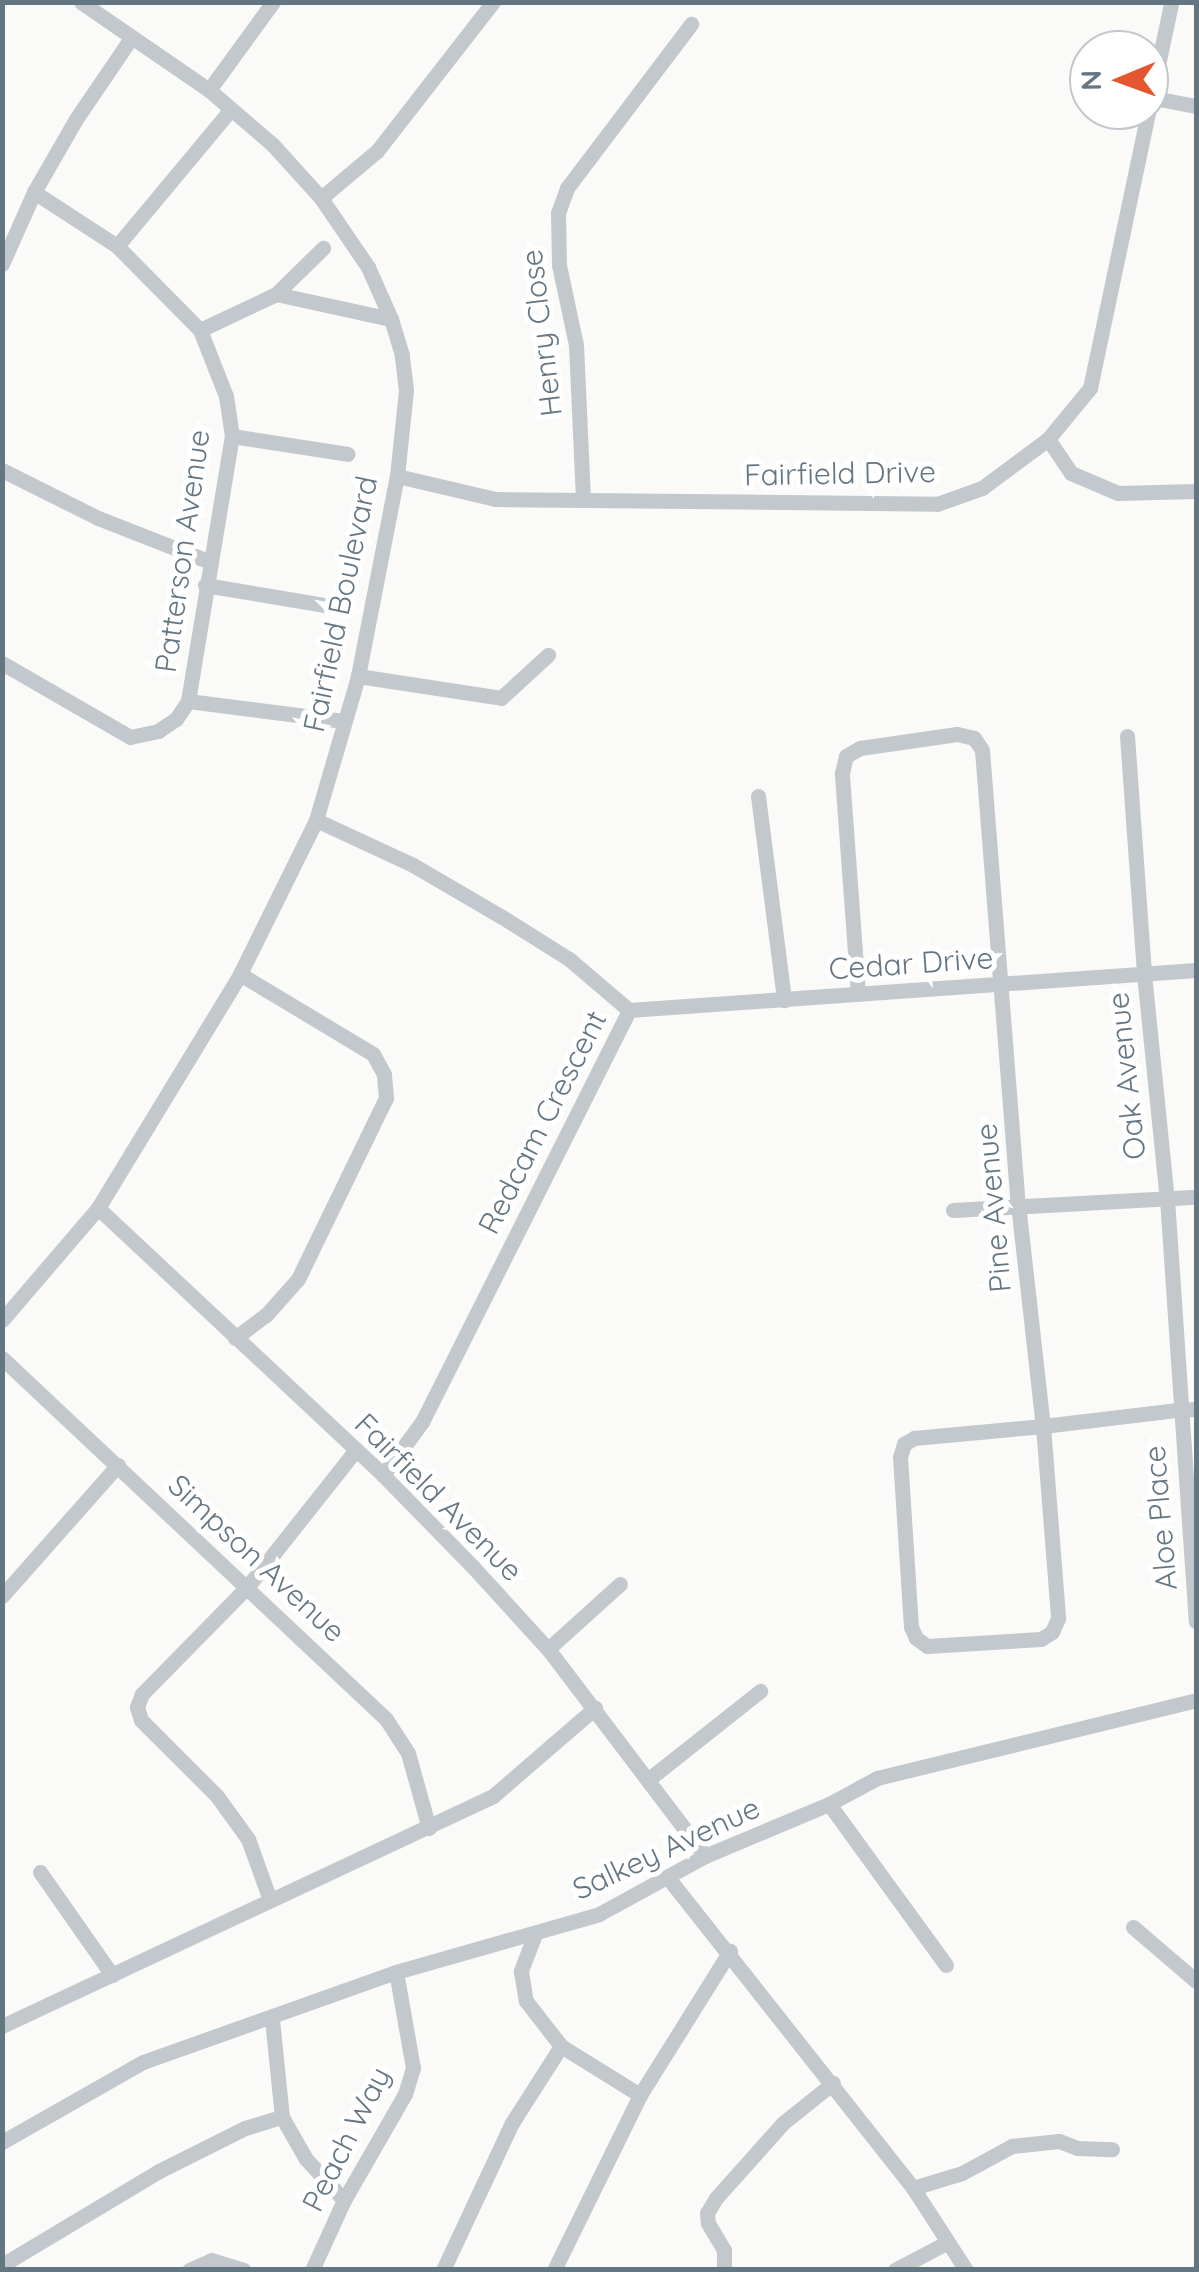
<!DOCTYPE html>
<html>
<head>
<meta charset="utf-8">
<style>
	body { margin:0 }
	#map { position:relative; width:1199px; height:2272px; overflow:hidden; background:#fafaf8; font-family:Quicksand,sans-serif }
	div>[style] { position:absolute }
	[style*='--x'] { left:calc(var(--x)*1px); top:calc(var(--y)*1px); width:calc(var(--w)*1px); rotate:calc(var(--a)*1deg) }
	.minor>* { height:15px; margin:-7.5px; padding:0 7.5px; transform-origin:7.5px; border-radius:7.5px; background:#c3c8cc }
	span { translate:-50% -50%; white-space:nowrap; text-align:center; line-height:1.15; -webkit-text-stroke:10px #fff; paint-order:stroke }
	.street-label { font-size:30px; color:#657683 }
	.frame { position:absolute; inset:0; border:5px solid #657683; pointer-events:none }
	.north { position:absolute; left:1069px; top:30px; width:100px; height:100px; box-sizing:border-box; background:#fff; border:2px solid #c1c8cd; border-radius:50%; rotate:269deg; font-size:28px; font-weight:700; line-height:40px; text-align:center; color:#657683 }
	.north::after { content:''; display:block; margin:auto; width:35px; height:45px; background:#e4572e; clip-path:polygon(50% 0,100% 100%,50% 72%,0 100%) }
</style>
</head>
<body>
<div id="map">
	<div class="minor">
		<div style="--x:209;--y:90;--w:109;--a:-54"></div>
		<div style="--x:1154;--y:98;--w:43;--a:10.8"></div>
		<div style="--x:321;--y:198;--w:73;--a:-40"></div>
		<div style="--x:377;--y:151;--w:189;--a:-52.1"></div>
		<div style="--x:117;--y:246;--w:178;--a:-50.2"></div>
		<div style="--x:2;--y:264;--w:79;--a:-66"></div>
		<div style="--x:34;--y:192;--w:84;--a:-60.1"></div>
		<div style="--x:76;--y:119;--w:98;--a:-55.8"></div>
		<div style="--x:276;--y:294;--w:118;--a:12.3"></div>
		<div style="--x:200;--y:330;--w:84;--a:-25.3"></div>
		<div style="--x:276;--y:294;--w:66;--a:-44.4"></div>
		<div style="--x:232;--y:436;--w:117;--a:8.8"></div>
		<div style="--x:1048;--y:439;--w:41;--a:55.9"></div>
		<div style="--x:1071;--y:473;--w:51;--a:23.1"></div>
		<div style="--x:1118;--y:493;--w:78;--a:-1.5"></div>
		<div style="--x:2;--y:470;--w:107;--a:26.6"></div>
		<div style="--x:98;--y:518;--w:120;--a:21.4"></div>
		<div style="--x:397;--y:476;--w:101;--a:13.2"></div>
		<div style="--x:495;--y:499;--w:442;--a:0.6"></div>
		<div style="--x:937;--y:504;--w:48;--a:-19.6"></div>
		<div style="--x:982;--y:488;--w:82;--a:-36.6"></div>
		<div style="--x:1048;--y:439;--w:66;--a:-50.5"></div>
		<div style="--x:1090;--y:388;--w:394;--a:-78.1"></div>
		<div style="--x:583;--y:499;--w:154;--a:-92.6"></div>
		<div style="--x:576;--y:345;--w:82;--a:-102"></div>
		<div style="--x:559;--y:265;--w:52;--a:-91.1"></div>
		<div style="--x:558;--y:213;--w:27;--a:-70"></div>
		<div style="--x:567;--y:188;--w:206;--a:-52.9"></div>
		<div style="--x:205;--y:585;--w:140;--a:9.5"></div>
		<div style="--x:2;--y:663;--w:148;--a:30"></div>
		<div style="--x:130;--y:737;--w:29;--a:-12"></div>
		<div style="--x:158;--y:731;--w:22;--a:-34"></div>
		<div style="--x:176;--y:719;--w:22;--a:-56"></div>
		<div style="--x:188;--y:701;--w:269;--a:-80.6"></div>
		<div style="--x:232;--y:436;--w:40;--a:-98.5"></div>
		<div style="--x:226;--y:396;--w:71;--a:-111.5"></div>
		<div style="--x:200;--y:330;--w:118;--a:-134.7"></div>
		<div style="--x:117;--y:246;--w:99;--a:-147"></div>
		<div style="--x:358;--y:676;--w:145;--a:8.7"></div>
		<div style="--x:501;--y:698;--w:64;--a:-42.5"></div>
		<div style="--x:188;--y:701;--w:157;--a:7.3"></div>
		<div style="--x:1127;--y:736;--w:239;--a:85.9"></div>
		<div style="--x:1144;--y:974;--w:226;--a:84.2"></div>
		<div style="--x:1167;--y:1199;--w:423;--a:86.1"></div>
		<div style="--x:758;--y:796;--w:206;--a:82.7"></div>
		<div style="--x:316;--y:820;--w:107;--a:24.9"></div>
		<div style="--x:413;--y:865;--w:103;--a:30.3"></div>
		<div style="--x:502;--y:917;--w:79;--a:32.1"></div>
		<div style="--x:569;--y:959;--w:79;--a:40.4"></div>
		<div style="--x:858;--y:993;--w:221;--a:-94.2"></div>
		<div style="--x:842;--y:773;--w:17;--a:-77"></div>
		<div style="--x:846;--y:756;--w:16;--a:-30"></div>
		<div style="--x:860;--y:748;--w:98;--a:-8.2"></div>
		<div style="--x:957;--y:734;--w:17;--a:13"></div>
		<div style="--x:974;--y:738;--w:14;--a:56"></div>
		<div style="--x:982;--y:750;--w:455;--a:85.5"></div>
		<div style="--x:1018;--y:1204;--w:223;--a:83.6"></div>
		<div style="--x:1043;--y:1426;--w:193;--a:85.5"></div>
		<div style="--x:1058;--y:1618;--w:15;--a:113"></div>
		<div style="--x:1052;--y:1632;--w:13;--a:148"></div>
		<div style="--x:1041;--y:1639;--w:114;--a:176.5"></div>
		<div style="--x:927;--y:1646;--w:14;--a:-144"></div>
		<div style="--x:916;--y:1638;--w:12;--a:-114"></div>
		<div style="--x:911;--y:1627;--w:170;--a:-93.7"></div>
		<div style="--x:900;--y:1457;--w:14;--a:-73"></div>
		<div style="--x:904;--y:1444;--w:12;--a:-31"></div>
		<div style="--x:914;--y:1438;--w:130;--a:-5.3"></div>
		<div style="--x:1043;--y:1426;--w:136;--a:-6.8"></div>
		<div style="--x:1178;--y:1410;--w:18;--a:-3"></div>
		<div style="--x:629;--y:1010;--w:568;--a:-4.04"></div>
		<div style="--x:98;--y:1208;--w:391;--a:43.1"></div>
		<div style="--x:383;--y:1475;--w:129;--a:45.6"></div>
		<div style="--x:473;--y:1567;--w:111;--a:47.6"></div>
		<div style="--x:548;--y:1649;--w:260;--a:52.8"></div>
		<div style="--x:953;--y:1210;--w:243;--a:-3.1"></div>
		<div style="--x:2;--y:1320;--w:148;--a:-49.4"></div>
		<div style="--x:98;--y:1208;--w:274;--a:-58.7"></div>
		<div style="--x:240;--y:974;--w:172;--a:-63.7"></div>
		<div style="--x:316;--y:820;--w:150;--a:-73.7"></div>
		<div style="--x:358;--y:676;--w:204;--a:-79"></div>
		<div style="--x:397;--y:476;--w:86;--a:-84"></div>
		<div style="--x:406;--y:390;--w:35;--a:-97"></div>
		<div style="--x:402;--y:355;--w:38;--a:-107"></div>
		<div style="--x:391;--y:319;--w:57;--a:-113.9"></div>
		<div style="--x:368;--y:267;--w:83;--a:-124.3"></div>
		<div style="--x:321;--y:198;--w:72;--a:-132.2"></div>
		<div style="--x:273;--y:145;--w:84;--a:-139.3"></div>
		<div style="--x:209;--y:90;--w:155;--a:-145.5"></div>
		<div style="--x:235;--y:1338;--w:39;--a:-37"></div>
		<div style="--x:266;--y:1315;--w:48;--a:-48.4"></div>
		<div style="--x:298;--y:1279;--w:201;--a:-64.1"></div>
		<div style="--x:386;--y:1098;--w:24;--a:-95"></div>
		<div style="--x:384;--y:1074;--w:23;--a:-119"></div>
		<div style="--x:373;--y:1054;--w:155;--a:-149"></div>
		<div style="--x:2;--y:1358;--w:527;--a:43.23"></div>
		<div style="--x:386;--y:1719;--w:40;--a:57.1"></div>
		<div style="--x:408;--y:1753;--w:78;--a:74.4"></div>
		<div style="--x:383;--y:1475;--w:66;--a:-53.7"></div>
		<div style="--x:422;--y:1422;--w:461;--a:-63.3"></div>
		<div style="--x:2;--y:1596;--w:175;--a:-48.5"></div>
		<div style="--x:548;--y:1649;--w:97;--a:-42.1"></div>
		<div style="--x:649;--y:1779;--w:142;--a:-38.4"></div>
		<div style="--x:829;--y:1804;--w:199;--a:54"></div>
		<div style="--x:40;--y:1872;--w:126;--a:55"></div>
		<div style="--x:669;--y:1879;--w:394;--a:51.7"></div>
		<div style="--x:913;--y:2188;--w:98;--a:57.1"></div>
		<div style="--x:270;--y:1900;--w:65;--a:-109.8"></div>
		<div style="--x:248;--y:1839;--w:53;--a:-125.8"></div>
		<div style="--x:217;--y:1796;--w:107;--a:-135"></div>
		<div style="--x:141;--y:1720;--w:14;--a:-107"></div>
		<div style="--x:137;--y:1707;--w:14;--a:-69"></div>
		<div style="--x:142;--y:1694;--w:151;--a:-45.5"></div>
		<div style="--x:248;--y:1586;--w:172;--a:-51.6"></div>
		<div style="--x:1133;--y:1927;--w:83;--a:40.6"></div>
		<div style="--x:535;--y:1934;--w:40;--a:111"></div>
		<div style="--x:521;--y:1971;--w:30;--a:81"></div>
		<div style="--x:526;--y:2001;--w:57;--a:52.1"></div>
		<div style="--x:561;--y:2046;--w:93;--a:31.8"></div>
		<div style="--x:272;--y:2019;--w:99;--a:84.2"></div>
		<div style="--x:282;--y:2117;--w:48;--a:60.3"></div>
		<div style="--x:306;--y:2159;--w:56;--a:47.2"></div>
		<div style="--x:2;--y:2026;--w:542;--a:-25.1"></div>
		<div style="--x:493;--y:1796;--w:135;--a:-40.8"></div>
		<div style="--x:2;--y:2142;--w:162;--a:-29.6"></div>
		<div style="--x:143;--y:2062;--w:269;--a:-19.6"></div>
		<div style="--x:396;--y:1972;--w:211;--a:-15.9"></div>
		<div style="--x:599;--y:1914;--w:121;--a:-28.7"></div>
		<div style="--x:705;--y:1856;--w:134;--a:-22.8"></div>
		<div style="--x:829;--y:1804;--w:55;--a:-28.4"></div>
		<div style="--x:877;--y:1778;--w:328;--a:-13.7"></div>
		<div style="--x:913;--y:2188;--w:51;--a:-17"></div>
		<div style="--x:962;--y:2173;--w:57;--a:-28.4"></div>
		<div style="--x:1012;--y:2146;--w:47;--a:-6.1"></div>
		<div style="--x:1059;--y:2141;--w:19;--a:21"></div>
		<div style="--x:1077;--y:2148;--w:35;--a:2"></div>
		<div style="--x:2;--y:2265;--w:183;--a:-30.9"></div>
		<div style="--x:159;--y:2171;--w:96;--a:-26.6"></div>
		<div style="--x:245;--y:2128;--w:39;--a:-17"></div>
		<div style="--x:189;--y:2270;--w:24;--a:-24"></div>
		<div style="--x:211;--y:2260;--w:34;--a:17"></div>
		<div style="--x:312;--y:2270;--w:77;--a:-65.4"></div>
		<div style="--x:344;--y:2200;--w:122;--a:-60.1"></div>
		<div style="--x:405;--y:2094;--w:27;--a:-73"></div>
		<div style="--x:413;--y:2068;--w:97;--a:-100"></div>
		<div style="--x:443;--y:2270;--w:162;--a:-64.9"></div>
		<div style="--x:512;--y:2123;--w:91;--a:-57.5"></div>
		<div style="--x:554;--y:2270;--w:195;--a:-63.8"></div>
		<div style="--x:640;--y:2095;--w:170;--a:-58"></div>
		<div style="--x:724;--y:2270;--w:20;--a:-90"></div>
		<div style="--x:724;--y:2250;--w:31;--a:-121"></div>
		<div style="--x:708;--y:2223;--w:10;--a:-96"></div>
		<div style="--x:707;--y:2213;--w:17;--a:-59"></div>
		<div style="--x:716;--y:2198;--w:101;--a:-48.2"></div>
		<div style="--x:783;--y:2123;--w:64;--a:-38.7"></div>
		<div style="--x:895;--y:2270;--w:58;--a:-27.9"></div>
	</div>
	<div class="street-label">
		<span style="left:541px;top:333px;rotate:-97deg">Henry Close</span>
		<span style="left:840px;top:473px;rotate:-1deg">Fairfield Drive</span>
		<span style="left:182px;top:551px;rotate:-82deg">Patterson Avenue</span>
		<span style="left:340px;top:604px;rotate:-78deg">Fairfield Boulevard</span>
		<span style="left:911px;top:963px;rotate:-4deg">Cedar Drive</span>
		<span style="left:1126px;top:1076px;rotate:-96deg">Oak Avenue</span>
		<span style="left:542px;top:1122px;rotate:-63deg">Redcam Crescent</span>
		<span style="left:993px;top:1208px;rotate:-95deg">Pine Avenue</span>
		<span style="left:439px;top:1497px;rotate:45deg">Fairfield Avenue</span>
		<span style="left:1160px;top:1518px;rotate:-95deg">Aloe Place</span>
		<span style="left:257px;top:1558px;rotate:43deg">Simpson Avenue</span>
		<span style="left:666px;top:1848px;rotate:-25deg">Salkey Avenue</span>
		<span style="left:346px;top:2139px;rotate:-63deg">Peach Way</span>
	</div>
	<div class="frame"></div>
	<div class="north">N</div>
</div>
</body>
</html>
